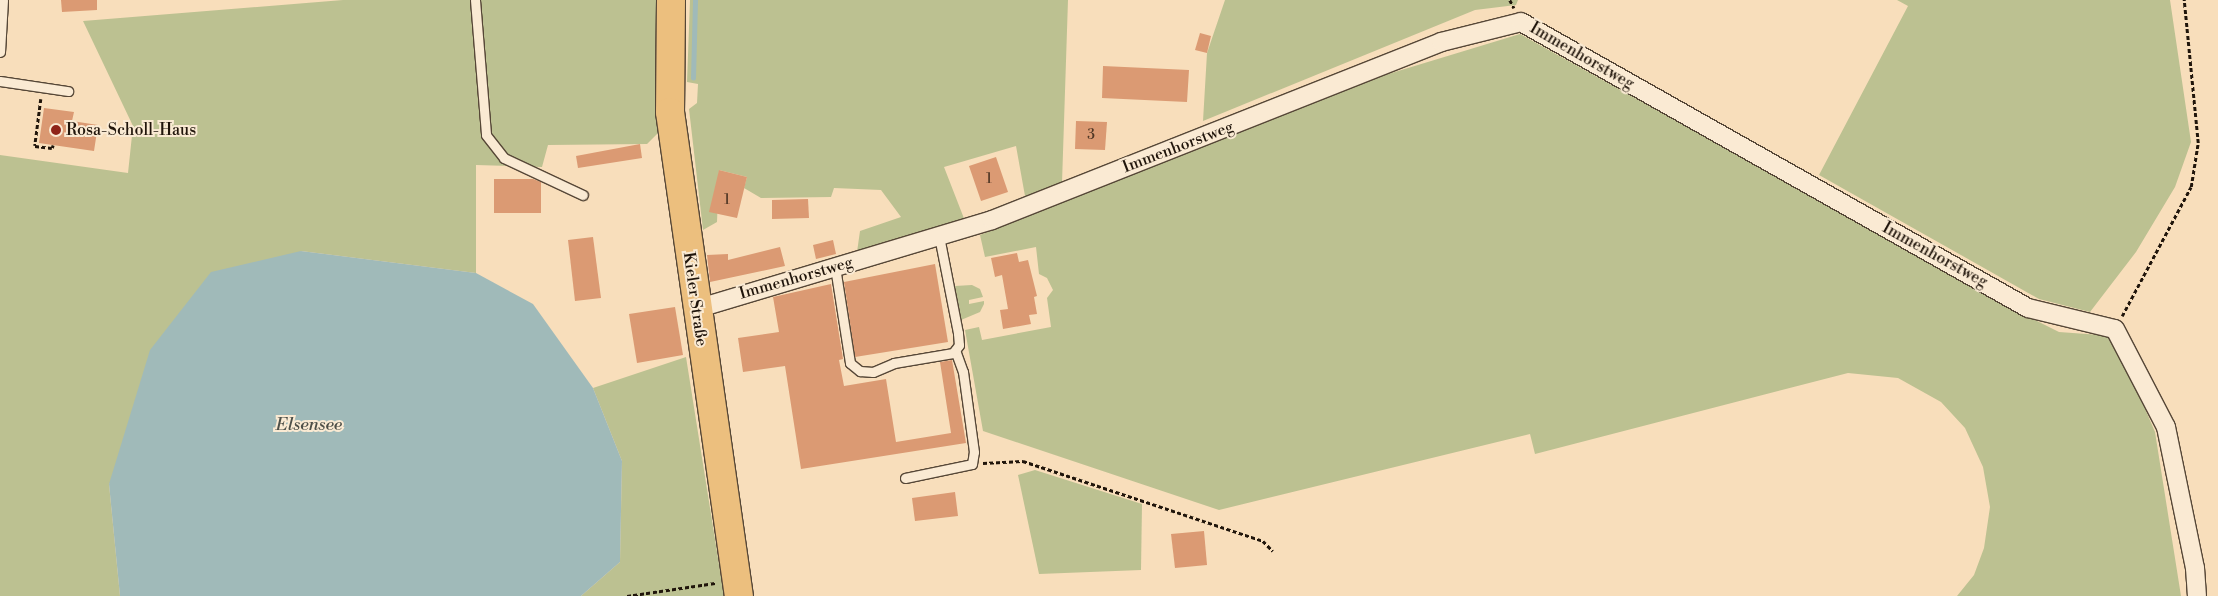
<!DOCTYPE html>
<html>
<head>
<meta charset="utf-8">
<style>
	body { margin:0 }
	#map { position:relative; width:2218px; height:596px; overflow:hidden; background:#f8debb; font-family:"Libre Bodoni",serif }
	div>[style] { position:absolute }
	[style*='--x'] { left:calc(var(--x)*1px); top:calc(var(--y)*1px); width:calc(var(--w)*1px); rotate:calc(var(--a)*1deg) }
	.green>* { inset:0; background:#bcc191 }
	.water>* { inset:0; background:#a0bab9 }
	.stream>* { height:4.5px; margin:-2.25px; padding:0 2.25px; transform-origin:2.25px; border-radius:2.25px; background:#a0bab9 }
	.building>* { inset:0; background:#db9a73 }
	.path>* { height:2.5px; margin-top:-1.25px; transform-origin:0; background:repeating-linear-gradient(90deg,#20150b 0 4px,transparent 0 6.5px) }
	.roads { filter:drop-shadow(1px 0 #564737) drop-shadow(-1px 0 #564737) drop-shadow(0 1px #564737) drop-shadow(0 -1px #564737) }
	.service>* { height:9px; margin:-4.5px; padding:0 4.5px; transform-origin:4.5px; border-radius:4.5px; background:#faead3 }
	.minor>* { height:18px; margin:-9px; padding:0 9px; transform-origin:9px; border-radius:9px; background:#faead3 }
	.primary>* { height:28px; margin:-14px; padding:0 14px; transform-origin:14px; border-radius:14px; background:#ecbf7e }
	.dots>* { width:14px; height:14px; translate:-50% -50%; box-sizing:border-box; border:2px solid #faead3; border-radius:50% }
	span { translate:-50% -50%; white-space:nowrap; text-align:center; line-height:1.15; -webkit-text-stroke:4px #faead3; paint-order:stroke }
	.number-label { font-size:14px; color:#4f3625 }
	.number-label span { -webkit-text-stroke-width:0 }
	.street-label { font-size:16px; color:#20150b }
	.poi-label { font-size:16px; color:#20150b }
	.left { translate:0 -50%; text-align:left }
	.water-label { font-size:18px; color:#4d4f48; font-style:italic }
</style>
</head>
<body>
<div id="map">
	<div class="green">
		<div style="clip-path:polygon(343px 0,657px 0,655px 92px,658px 133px,647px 144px,548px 145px,542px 167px,476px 165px,476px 273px,301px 251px,109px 484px,120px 596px,0 596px,0 155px,128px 173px,133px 126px,83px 21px)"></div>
		<div style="clip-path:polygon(690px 0,1068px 0,1062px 183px,1025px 196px,1016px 146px,944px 167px,965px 221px,857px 252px,860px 231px,901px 217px,881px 190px,834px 188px,831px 197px,761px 198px,744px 188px,747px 177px,719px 170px,717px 222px,703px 230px,689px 109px,697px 103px,698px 84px,687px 82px)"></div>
		<div style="clip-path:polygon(1225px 0,1518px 0,1516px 5px,1475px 10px,1203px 121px,1207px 53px)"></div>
		<div style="clip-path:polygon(1897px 0,2170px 0,2191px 142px,2175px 187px,2136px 252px,2090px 312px,2039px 299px,1819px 175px,1908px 6px)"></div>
		<div style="clip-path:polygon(1520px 34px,2021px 313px,2059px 332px,2114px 336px,2155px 432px,2181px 596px,1957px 596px,1974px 575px,1984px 548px,1990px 507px,1983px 467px,1965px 428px,1941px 402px,1898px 378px,1848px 373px,1535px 454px,1530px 434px,1219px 510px,983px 431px,965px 330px,979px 327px,982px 340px,1051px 327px,1047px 298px,1053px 290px,1047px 278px,1039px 274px,1036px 247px,985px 257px,980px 235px,1385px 75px)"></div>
		<div style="clip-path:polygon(972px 285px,980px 289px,983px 297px,969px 300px,969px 304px,984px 301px,984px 304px,980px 312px,961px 320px,955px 286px)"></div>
		<div style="clip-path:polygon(686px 357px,724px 596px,581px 596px,620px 562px,622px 461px,593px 388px)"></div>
		<div style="clip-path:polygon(1035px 470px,1142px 504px,1141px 570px,1039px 574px,1018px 475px)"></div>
	</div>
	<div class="water">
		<div style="clip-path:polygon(301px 251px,476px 273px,533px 304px,593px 388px,622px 461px,620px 562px,581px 596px,120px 596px,109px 484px,150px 350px,211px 272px)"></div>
	</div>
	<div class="stream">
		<div style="--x:693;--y:78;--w:78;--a:-88.5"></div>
	</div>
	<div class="building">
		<div style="clip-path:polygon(61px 0,97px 0,97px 10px,62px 12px)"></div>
		<div style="clip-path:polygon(1200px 33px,1211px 36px,1207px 53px,1195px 50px)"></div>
		<div style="clip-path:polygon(1103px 66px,1189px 70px,1187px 102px,1102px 98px)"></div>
		<div style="clip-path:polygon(44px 108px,74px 112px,72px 121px,98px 125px,94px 151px,39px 143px)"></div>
		<div style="clip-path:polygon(1076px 121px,1107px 122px,1105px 150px,1075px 149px)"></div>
		<div style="clip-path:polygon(640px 144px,642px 158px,578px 168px,576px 156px)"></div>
		<div style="clip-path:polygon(996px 157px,1008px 192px,981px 201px,969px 166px)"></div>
		<div style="clip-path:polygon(719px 170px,747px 177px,737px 218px,709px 212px)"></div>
		<div style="clip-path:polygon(494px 179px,533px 179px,541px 182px,541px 213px,494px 213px)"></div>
		<div style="clip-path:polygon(808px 199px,809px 218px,772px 219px,772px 200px)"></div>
		<div style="clip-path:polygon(593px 237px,601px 298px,575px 301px,568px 240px)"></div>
		<div style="clip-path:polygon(833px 240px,836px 254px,816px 259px,813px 245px)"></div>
		<div style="clip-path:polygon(780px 247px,785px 266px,710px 282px,707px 255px,728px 254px,728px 260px)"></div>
		<div style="clip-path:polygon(1017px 253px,1019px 262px,1028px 260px,1037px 296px,1034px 297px,1037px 314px,1029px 315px,1031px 324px,1003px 329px,1000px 310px,1008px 309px,1002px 275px,995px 277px,991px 258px)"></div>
		<div style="clip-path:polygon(935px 264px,948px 342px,855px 357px,844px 282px)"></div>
		<div style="clip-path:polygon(831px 284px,843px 359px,839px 360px,844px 386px,886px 379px,896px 442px,951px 433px,940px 362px,952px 360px,966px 443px,801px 469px,785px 366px,743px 372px,738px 338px,779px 332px,773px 297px)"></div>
		<div style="clip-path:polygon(675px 307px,683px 355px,637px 363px,629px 314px)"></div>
		<div style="clip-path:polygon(955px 492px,958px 516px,915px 521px,912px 498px)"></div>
		<div style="clip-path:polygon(1204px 531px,1207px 565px,1175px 568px,1171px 534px)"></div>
	</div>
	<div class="path">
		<div style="--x:1510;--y:0;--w:9;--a:63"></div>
		<div style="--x:41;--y:99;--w:47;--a:97.3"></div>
		<div style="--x:35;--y:146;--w:17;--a:7"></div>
		<div style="--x:52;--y:148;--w:3;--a:-72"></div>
		<div style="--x:2122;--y:316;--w:146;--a:-61.9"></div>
		<div style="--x:2191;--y:187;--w:45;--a:-81"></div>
		<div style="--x:2198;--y:143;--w:144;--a:-95.6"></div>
		<div style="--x:983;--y:463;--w:40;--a:-2.9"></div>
		<div style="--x:1023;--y:461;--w:253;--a:18.4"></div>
		<div style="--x:1263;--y:541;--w:14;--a:45"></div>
		<div style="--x:627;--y:596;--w:89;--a:-8.4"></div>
	</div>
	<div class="roads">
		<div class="service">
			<div style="--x:475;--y:0;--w:135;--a:85.3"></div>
			<div style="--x:486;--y:135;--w:29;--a:52"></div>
			<div style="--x:504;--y:158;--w:87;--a:25.1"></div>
			<div style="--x:0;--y:52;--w:52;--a:-86.7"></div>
			<div style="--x:0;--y:81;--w:69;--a:8.4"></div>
			<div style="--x:835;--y:267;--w:97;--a:81.1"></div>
			<div style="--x:850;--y:363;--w:13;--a:39"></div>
			<div style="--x:860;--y:371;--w:13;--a:4"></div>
			<div style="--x:873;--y:372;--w:23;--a:-23"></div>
			<div style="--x:894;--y:363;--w:60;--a:-9.6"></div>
			<div style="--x:953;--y:353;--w:10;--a:-53"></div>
			<div style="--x:959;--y:345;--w:12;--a:-95"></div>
			<div style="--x:958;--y:333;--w:99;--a:-101.1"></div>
			<div style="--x:905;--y:478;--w:68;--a:-11.8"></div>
			<div style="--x:972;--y:464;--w:12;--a:-81"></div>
			<div style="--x:974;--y:452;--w:81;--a:-97.8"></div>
			<div style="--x:963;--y:372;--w:23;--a:-110"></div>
		</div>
		<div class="minor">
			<div style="--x:696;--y:309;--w:309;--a:-16.7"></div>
			<div style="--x:992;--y:220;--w:483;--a:-21.6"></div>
			<div style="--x:1441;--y:42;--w:82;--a:-14"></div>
			<div style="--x:1521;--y:22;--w:582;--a:29.43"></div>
			<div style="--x:2028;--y:308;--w:89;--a:13.6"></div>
			<div style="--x:2115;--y:329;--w:110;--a:62.5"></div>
			<div style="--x:2166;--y:427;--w:144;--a:78.4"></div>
			<div style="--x:2195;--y:568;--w:28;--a:86"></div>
		</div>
		<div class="primary">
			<div style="--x:671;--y:0;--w:112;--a:90.5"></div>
			<div style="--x:670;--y:112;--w:489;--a:81.9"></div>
		</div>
	</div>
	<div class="dots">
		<div style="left:56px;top:130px;background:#8f2418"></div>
	</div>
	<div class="number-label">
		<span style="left:1091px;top:135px">3</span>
		<span style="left:989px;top:179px">1</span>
		<span style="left:727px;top:200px">1</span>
	</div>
	<div class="street-label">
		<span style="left:1582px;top:56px;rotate:30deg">Immenhorstweg</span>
		<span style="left:1178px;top:147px;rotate:-21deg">Immenhorstweg</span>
		<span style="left:1935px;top:255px;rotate:29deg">Immenhorstweg</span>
		<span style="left:796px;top:278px;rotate:-16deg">Immenhorstweg</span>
		<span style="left:695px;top:299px;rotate:82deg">Kieler Straße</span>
	</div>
	<div class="poi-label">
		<span class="left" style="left:66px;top:130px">Rosa-Scholl-Haus</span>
	</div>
	<div class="water-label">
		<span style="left:309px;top:425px">Elsensee</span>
	</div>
</div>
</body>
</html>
